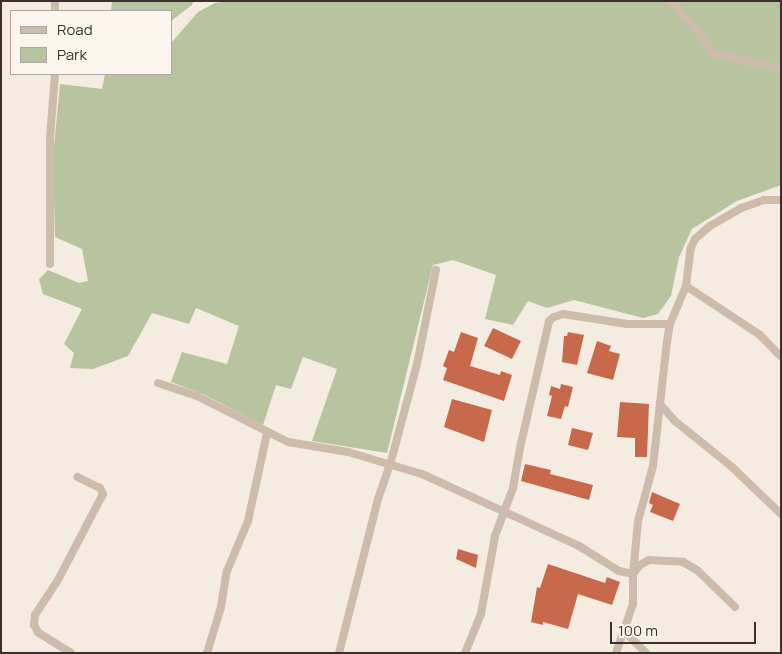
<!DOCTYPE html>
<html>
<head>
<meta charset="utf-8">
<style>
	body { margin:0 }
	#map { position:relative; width:782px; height:654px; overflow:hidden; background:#f4ebe1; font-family:Manrope,sans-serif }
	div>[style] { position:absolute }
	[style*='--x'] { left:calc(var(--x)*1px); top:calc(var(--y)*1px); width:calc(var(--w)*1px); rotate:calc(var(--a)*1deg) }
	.green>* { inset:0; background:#b8c4a0 }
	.building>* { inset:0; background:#c8694b }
	.minor>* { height:8px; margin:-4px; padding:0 4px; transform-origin:4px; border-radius:4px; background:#cdbbac }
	span { translate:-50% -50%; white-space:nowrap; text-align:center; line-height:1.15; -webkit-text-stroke:4px #fbf5ee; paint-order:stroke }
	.frame { position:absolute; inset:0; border:2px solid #3b302b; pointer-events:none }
	.legend { position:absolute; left:10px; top:10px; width:162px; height:65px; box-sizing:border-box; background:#fbf5ee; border:1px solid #aea6a0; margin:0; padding:6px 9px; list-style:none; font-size:15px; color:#3b302b }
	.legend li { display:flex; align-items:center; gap:10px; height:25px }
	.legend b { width:25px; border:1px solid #aea6a0 }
	.scale { position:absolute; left:610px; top:622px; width:146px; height:22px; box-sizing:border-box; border:2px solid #3b302b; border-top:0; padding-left:6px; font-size:15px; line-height:18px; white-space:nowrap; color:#3b302b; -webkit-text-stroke:4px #fbf5ee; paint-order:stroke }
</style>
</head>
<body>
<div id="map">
	<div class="green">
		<div style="clip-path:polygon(112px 1px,194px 1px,192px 5px,171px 21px,171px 11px,111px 11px)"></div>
		<div style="clip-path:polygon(228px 1px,781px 1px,781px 185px,737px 201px,692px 229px,679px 257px,671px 296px,658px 314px,643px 318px,574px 300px,547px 308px,528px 301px,513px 325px,485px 319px,496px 275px,453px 260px,433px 265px,387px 453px,312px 441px,337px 369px,303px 357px,291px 389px,276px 385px,263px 425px,205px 395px,171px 382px,182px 352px,227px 364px,239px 326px,196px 308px,189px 324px,152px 313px,128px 356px,93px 369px,70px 368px,74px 353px,64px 344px,82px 309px,43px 294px,39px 279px,48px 270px,79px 283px,88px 281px,82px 249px,55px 237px,53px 157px,60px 84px,102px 89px,105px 74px,171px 74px,171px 43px,198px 12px,215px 3px)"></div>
	</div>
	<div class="building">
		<div style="clip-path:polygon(493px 328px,521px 341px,512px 359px,484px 346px)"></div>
		<div style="clip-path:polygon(461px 332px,478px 338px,470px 366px,500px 375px,501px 371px,512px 375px,504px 401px,443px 380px,447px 368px,443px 366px,449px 350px,454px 352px)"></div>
		<div style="clip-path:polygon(568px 332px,584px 335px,577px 365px,562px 362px,564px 336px,567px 336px)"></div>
		<div style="clip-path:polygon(597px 341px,611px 346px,609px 351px,620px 354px,613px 380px,587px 373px)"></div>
		<div style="clip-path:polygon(561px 384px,573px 387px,568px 407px,565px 406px,561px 419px,547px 416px,552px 396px,549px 395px,551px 386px,560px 389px)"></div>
		<div style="clip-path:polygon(452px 399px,492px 410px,484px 442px,444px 427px)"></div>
		<div style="clip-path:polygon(620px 402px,649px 404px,647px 457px,635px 457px,635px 438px,617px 437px)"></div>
		<div style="clip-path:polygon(572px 428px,593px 433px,588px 450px,568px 445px)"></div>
		<div style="clip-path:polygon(525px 464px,551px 470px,550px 474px,593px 485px,589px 500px,521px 481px)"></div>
		<div style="clip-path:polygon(652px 492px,680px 504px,673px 521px,650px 512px,653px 505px,649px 503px)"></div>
		<div style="clip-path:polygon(458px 549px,478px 555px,476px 568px,456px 559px)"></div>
		<div style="clip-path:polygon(548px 564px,605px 583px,607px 577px,620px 582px,612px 605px,578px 594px,568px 629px,543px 622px,543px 625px,531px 622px,537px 587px,540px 588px)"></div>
	</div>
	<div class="minor">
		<div style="--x:670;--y:1;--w:46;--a:47.6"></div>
		<div style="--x:701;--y:35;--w:21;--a:59"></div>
		<div style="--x:712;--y:53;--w:71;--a:13.1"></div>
		<div style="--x:55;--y:11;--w:10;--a:-90"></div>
		<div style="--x:50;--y:264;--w:126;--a:-90"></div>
		<div style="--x:50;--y:138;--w:64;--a:-85.5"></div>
		<div style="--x:686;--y:286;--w:89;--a:33.5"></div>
		<div style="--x:760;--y:335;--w:30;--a:46"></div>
		<div style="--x:158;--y:383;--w:41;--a:18.4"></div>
		<div style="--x:197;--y:396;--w:102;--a:26.8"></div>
		<div style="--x:288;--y:442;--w:61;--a:9.5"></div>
		<div style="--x:348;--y:452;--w:77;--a:16.6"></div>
		<div style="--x:422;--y:474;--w:173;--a:24.6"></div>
		<div style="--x:579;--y:546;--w:47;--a:32"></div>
		<div style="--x:619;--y:571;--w:14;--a:12"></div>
		<div style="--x:633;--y:574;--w:11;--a:-52"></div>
		<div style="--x:640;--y:565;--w:10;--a:-29"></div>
		<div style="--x:649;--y:560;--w:34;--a:3"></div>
		<div style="--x:683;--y:562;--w:16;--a:30"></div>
		<div style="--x:697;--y:570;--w:53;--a:44.2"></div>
		<div style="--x:660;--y:404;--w:23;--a:49"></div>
		<div style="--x:675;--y:421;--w:73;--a:38.9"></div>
		<div style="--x:732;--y:467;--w:68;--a:43.8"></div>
		<div style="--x:624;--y:631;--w:31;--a:45"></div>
		<div style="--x:71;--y:653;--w:39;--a:-148"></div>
		<div style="--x:38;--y:632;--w:8;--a:-120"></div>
		<div style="--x:34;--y:625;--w:10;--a:-84"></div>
		<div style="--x:35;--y:615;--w:42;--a:-56.7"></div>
		<div style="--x:58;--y:580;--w:97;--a:-62.4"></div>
		<div style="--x:103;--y:494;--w:7;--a:-117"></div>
		<div style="--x:100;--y:488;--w:25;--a:-154"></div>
		<div style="--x:207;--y:653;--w:48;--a:-73.1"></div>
		<div style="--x:221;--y:607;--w:36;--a:-81"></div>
		<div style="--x:227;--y:571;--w:54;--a:-67.2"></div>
		<div style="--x:248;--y:521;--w:90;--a:-77.8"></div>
		<div style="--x:339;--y:653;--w:159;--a:-75.8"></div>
		<div style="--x:378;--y:499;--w:36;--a:-71"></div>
		<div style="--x:390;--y:465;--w:105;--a:-75"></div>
		<div style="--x:417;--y:364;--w:96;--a:-78.6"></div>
		<div style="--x:465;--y:653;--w:42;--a:-67.7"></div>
		<div style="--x:481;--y:614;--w:79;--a:-79.8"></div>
		<div style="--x:495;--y:536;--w:51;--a:-69.4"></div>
		<div style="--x:513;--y:488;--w:41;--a:-80.1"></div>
		<div style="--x:520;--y:448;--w:130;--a:-77.1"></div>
		<div style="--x:549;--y:321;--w:6;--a:-39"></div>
		<div style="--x:554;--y:317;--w:9;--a:-18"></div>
		<div style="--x:563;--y:314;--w:65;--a:8.9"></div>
		<div style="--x:627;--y:324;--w:43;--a:0"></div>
		<div style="--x:616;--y:653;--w:52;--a:-70.9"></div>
		<div style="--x:633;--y:604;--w:30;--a:-90"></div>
		<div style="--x:633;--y:574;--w:53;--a:-84.6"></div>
		<div style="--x:638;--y:521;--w:57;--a:-74.7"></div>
		<div style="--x:653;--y:466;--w:125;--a:-83.6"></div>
		<div style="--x:667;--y:342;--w:18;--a:-81"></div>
		<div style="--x:670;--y:324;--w:41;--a:-67.2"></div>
		<div style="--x:686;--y:286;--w:38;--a:-83"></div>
		<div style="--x:691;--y:248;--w:10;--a:-66"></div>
		<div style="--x:695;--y:239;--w:20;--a:-41"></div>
		<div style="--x:710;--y:226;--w:36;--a:-30"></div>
		<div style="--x:741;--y:208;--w:24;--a:-19"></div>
		<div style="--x:764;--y:200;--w:17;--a:0"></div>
	</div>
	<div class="frame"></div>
	<ul class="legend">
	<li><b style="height:6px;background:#cdbbac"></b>Road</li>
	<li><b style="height:14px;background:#b8c4a0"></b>Park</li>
	</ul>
	<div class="scale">100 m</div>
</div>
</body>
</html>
